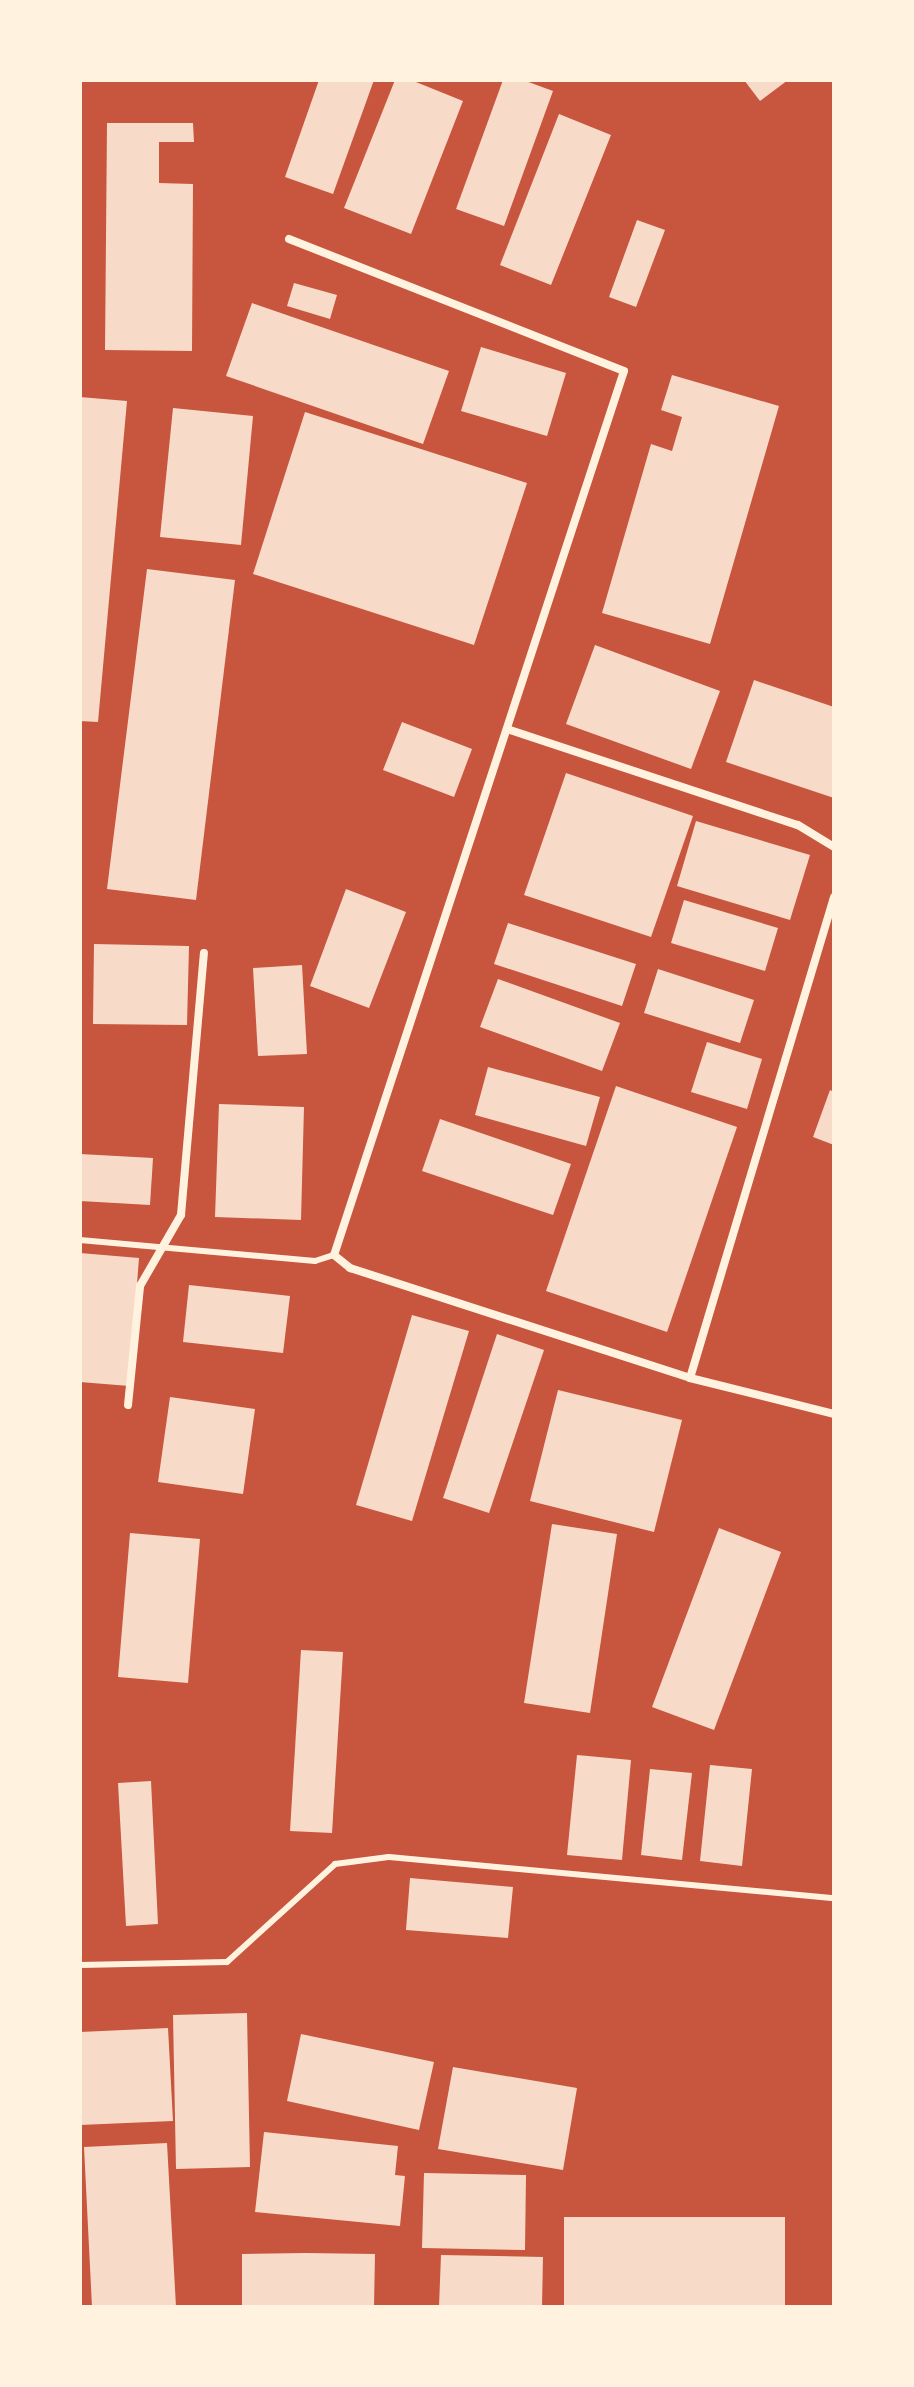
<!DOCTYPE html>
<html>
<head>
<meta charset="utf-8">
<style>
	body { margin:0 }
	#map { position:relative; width:914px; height:2387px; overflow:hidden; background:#c8553d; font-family:Merriweather,serif }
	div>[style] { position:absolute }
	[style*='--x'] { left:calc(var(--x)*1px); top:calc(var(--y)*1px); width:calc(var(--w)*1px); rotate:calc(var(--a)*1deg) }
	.building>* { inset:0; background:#f7dbc8 }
	.service>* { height:6px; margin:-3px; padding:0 3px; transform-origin:3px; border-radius:3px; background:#fff3e0 }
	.minor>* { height:8px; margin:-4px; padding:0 4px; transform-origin:4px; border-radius:4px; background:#fff3e0 }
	span { translate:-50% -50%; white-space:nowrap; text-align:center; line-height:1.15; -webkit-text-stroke:6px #fff3e0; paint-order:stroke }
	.frame { position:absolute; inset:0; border:82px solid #fff3e0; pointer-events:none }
</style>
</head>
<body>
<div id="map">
	<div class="building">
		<div style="clip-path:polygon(319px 80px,374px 80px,333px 194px,285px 177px)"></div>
		<div style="clip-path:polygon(395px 80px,411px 80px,463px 101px,411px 234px,344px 208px)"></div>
		<div style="clip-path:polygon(503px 80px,523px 80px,553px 91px,504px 226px,456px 209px)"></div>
		<div style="clip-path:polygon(744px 80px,788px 80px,760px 101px)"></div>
		<div style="clip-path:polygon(559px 114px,611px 135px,551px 285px,500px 265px)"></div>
		<div style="clip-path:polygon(107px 123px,193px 123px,194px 142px,159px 142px,159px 183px,193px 184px,192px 351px,105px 350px)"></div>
		<div style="clip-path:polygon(637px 220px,665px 230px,636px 307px,609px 297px)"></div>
		<div style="clip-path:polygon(294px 283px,337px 295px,330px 319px,287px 306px)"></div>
		<div style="clip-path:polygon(252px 303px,449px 371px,423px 444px,226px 376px)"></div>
		<div style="clip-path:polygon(481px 347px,566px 373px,547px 436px,461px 411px)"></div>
		<div style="clip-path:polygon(672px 375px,779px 406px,710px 644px,602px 613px,651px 444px,672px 451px,682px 417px,661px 410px)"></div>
		<div style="clip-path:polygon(80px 397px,127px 401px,98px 722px,80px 721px)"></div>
		<div style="clip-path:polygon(173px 408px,253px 416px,241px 545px,160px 537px)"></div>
		<div style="clip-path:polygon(305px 412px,527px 483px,474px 645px,253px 574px)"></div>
		<div style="clip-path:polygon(147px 569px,235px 580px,196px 900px,107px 889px)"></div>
		<div style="clip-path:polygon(595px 645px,720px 691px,691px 769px,566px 724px)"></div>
		<div style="clip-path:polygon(754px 680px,834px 707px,834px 798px,726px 762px)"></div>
		<div style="clip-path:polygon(402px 722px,472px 749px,454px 797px,383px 770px)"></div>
		<div style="clip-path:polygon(566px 773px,693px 816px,651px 937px,524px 895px)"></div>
		<div style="clip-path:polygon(696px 821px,810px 855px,790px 920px,677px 886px)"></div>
		<div style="clip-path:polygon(346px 889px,406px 912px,369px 1008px,310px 986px)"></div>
		<div style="clip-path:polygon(684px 900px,778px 928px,765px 971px,671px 943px)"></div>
		<div style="clip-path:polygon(508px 923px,636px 964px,622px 1006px,494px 964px)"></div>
		<div style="clip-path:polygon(94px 944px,189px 946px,187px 1025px,93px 1024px)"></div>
		<div style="clip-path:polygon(302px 965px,307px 1054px,258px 1056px,253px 968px)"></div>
		<div style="clip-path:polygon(658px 969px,754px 1000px,740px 1043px,644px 1013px)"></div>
		<div style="clip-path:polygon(498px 979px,620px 1023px,602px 1071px,480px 1027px)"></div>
		<div style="clip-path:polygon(707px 1042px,762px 1059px,747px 1109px,691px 1092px)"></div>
		<div style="clip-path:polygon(488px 1067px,600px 1097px,586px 1146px,475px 1115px)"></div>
		<div style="clip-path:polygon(616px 1086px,737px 1127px,667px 1332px,546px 1291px)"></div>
		<div style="clip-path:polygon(830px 1090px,834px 1092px,834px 1145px,813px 1137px)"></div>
		<div style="clip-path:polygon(219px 1104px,304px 1107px,301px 1220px,215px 1217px)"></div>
		<div style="clip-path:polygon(440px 1119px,571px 1164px,553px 1215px,422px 1171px)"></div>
		<div style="clip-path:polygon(80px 1154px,153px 1158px,150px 1205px,80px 1201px)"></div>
		<div style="clip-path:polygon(80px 1253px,139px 1258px,129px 1386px,80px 1382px)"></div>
		<div style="clip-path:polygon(189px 1285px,290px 1296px,283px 1353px,183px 1342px)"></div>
		<div style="clip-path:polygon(412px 1315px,469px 1331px,412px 1521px,356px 1505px)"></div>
		<div style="clip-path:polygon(497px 1334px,544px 1350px,489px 1513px,443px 1498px)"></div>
		<div style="clip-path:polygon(558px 1390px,682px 1420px,654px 1532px,530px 1501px)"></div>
		<div style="clip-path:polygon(170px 1397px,255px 1409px,243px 1494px,158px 1482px)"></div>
		<div style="clip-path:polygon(552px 1524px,617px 1534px,590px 1713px,524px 1703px)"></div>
		<div style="clip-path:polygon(719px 1528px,781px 1552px,714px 1730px,652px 1707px)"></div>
		<div style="clip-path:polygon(130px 1533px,200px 1539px,188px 1683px,118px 1677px)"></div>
		<div style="clip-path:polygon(301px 1650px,343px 1652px,332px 1833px,290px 1831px)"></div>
		<div style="clip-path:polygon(577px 1755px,631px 1760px,622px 1860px,567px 1855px)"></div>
		<div style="clip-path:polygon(710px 1765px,752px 1769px,742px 1866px,700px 1861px)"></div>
		<div style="clip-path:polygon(650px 1769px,692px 1773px,682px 1860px,641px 1855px)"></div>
		<div style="clip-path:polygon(151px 1781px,158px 1924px,126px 1926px,118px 1783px)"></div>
		<div style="clip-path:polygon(410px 1878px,513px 1887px,508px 1938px,406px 1930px)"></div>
		<div style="clip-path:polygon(247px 2013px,250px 2167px,176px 2169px,173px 2015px)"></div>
		<div style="clip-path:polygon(168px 2028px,173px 2121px,80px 2125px,80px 2032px)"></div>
		<div style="clip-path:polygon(301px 2034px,434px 2062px,419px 2130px,287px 2101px)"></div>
		<div style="clip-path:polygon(453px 2067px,577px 2088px,563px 2170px,438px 2149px)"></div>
		<div style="clip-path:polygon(264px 2132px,398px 2146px,395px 2175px,405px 2176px,400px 2226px,255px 2212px)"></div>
		<div style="clip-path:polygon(167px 2143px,176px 2307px,92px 2307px,84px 2147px)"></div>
		<div style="clip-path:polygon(424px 2173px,526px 2175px,525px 2250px,422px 2248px)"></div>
		<div style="clip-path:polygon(564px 2217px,785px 2217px,785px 2307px,564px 2307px)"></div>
		<div style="clip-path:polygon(306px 2253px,375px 2254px,374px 2307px,242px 2307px,242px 2254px)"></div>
		<div style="clip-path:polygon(441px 2255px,543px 2257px,542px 2307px,439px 2307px)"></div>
	</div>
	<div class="service">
		<div style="--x:80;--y:1240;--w:236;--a:5.1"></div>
		<div style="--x:315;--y:1261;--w:20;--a:-18"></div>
		<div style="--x:80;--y:1965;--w:147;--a:-1.2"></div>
		<div style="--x:227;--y:1962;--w:146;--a:-42.2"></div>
		<div style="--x:335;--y:1864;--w:54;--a:-7.4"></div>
		<div style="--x:389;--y:1857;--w:447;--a:5.3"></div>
	</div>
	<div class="minor">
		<div style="--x:289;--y:239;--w:360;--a:21.5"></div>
		<div style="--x:624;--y:371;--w:930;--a:108.16"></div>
		<div style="--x:334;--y:1255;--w:21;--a:39"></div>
		<div style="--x:350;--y:1268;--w:357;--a:17.9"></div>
		<div style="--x:690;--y:1378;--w:148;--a:14"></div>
		<div style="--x:510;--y:730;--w:303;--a:18.3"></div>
		<div style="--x:798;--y:825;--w:42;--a:31.4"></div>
		<div style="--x:690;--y:1378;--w:502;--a:-73.33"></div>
		<div style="--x:128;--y:1405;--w:120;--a:-84.2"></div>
		<div style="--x:140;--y:1286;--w:82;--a:-60"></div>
		<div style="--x:181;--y:1215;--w:263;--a:-85"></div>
	</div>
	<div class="frame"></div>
</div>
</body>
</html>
